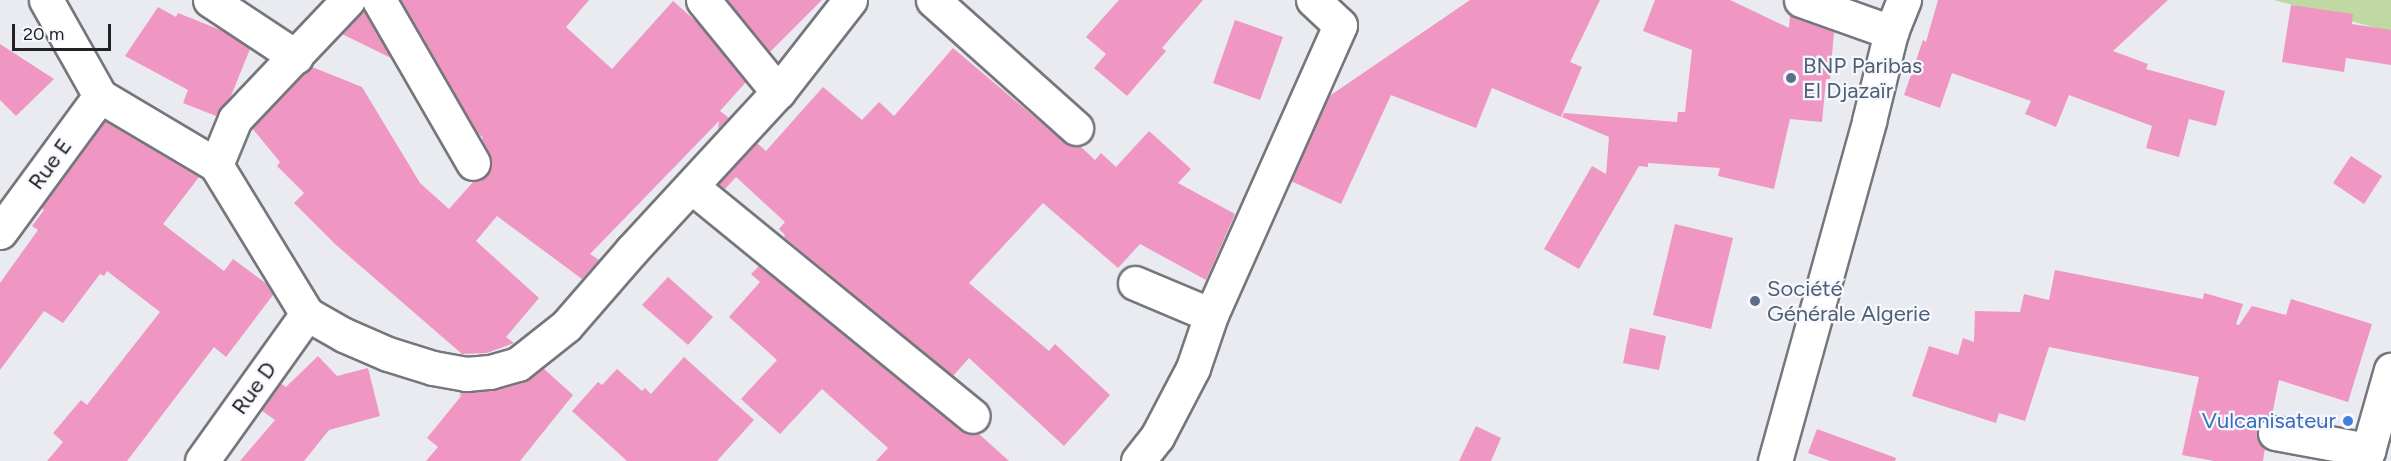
<!DOCTYPE html>
<html>
<head>
<meta charset="utf-8">
<style>
	body { margin:0 }
	#map { position:relative; width:2391px; height:461px; overflow:hidden; background:#e9ebf0; font-family:Figtree,sans-serif }
	div>[style] { position:absolute }
	[style*='--x'] { left:calc(var(--x)*1px); top:calc(var(--y)*1px); width:calc(var(--w)*1px); rotate:calc(var(--a)*1deg) }
	.green>* { inset:0; background:#c0d8a1 }
	.building>* { inset:0; background:#ef97c2 }
	.roads { filter:drop-shadow(2px 0 #75777c) drop-shadow(-2px 0 #75777c) drop-shadow(0 2px #75777c) drop-shadow(0 -2px #75777c) }
	.minor>* { height:33px; margin:-16.5px; padding:0 16.5px; transform-origin:16.5px; border-radius:16.5px; background:#fff }
	.major>* { height:33px; margin:-16.5px; padding:0 16.5px; transform-origin:16.5px; border-radius:16.5px; background:#fff }
	.dots>* { width:16px; height:16px; translate:-50% -50%; box-sizing:border-box; border:3px solid #f6f8fd; border-radius:50% }
	span { translate:-50% -50%; white-space:nowrap; text-align:center; line-height:1.15; -webkit-text-stroke:4.5px #f6f8fd; paint-order:stroke }
	.service-label { font-size:22px; color:#4e5e75 }
	.left { translate:0 -50%; text-align:left }
	.street-label { font-size:22px; color:#212224 }
	.shop-label { font-size:22px; color:#366cbe }
	.right { translate:-100% -50%; text-align:right }
	.scale { position:absolute; left:12px; top:24px; width:99px; height:27px; box-sizing:border-box; border:3px solid #212224; border-top:0; padding-left:8px; font-size:18px; line-height:21px; white-space:nowrap; color:#212224; -webkit-text-stroke:4px #f6f8fd; paint-order:stroke }
</style>
</head>
<body>
<div id="map">
	<div class="green">
		<div style="clip-path:polygon(2274px 0,2391px 0,2391px 32px)"></div>
	</div>
	<div class="building">
		<div style="clip-path:polygon(401px 0,589px 0,566px 27px,612px 69px,673px 1px,698px 23px,746px 82px,720px 111px,729px 118px,718px 129px,719px 121px,590px 254px,599px 260px,582px 279px,497px 216px,476px 241px,539px 298px,506px 337px,514px 343px,487px 353px,462px 354px,335px 244px,294px 203px,304px 193px,277px 166px,280px 162px,252px 128px,312px 67px,362px 87px,420px 183px,449px 209px,473px 182px,483px 179px,489px 173px,492px 162px,481px 140px,483px 138px,477px 132px)"></div>
		<div style="clip-path:polygon(727px 0,822px 0,770px 52px)"></div>
		<div style="clip-path:polygon(1119px 0,1203px 0,1162px 48px,1166px 51px,1127px 96px,1094px 68px,1106px 54px,1086px 37px)"></div>
		<div style="clip-path:polygon(1470px 0,1600px 0,1570px 62px,1582px 67px,1561px 117px,1492px 88px,1476px 128px,1391px 95px,1341px 204px,1291px 181px,1328px 97px)"></div>
		<div style="clip-path:polygon(1655px 0,1730px 0,1789px 28px,1790px 15px,1834px 32px,1830px 79px,1826px 79px,1822px 122px,1790px 119px,1774px 189px,1718px 176px,1720px 168px,1648px 163px,1648px 167px,1639px 166px,1579px 269px,1544px 249px,1592px 166px,1606px 174px,1609px 137px,1562px 117px,1564px 113px,1677px 122px,1678px 112px,1685px 112px,1692px 50px,1643px 31px)"></div>
		<div style="clip-path:polygon(1938px 0,2168px 0,2113px 51px,2148px 64px,2146px 69px,2225px 91px,2216px 126px,2189px 119px,2179px 157px,2146px 148px,2152px 126px,2069px 95px,2056px 127px,2025px 114px,2031px 101px,1952px 73px,1940px 108px,1904px 95px,1923px 40px,1926px 42px)"></div>
		<div style="clip-path:polygon(2291px 5px,2353px 14px,2352px 24px,2391px 30px,2391px 65px,2346px 58px,2344px 72px,2282px 62px)"></div>
		<div style="clip-path:polygon(158px 7px,176px 17px,178px 13px,223px 31px,250px 49px,231px 96px,216px 116px,183px 103px,188px 90px,125px 56px)"></div>
		<div style="clip-path:polygon(363px 10px,391px 58px,342px 34px)"></div>
		<div style="clip-path:polygon(1235px 20px,1283px 37px,1260px 100px,1213px 83px)"></div>
		<div style="clip-path:polygon(0 44px,54px 79px,16px 116px,0 100px)"></div>
		<div style="clip-path:polygon(953px 48px,1064px 142px,1072px 146px,1080px 146px,1095px 160px,1101px 153px,1116px 167px,1149px 131px,1191px 169px,1178px 183px,1235px 214px,1206px 280px,1140px 244px,1118px 268px,1043px 203px,969px 283px,1049px 351px,1055px 344px,1110px 395px,1064px 446px,969px 358px,953px 376px,784px 237px,785px 235px,779px 229px,785px 222px,736px 177px,725px 189px,718px 184px,757px 143px,766px 151px,823px 87px,862px 120px,879px 102px,894px 116px)"></div>
		<div style="clip-path:polygon(105px 121px,199px 177px,163px 224px,224px 271px,233px 259px,267px 284px,273px 295px,226px 357px,214px 347px,127px 461px,47px 461px,63px 442px,53px 433px,81px 400px,87px 405px,160px 312px,107px 271px,104px 276px,100px 274px,63px 323px,44px 311px,0 370px,0 283px,38px 230px,32px 226px,44px 210px,41px 207px)"></div>
		<div style="clip-path:polygon(2351px 156px,2382px 176px,2364px 204px,2333px 183px)"></div>
		<div style="clip-path:polygon(1675px 224px,1733px 238px,1711px 329px,1653px 315px)"></div>
		<div style="clip-path:polygon(759px 266px,961px 431px,969px 434px,979px 434px,1009px 461px,876px 461px,888px 448px,822px 389px,780px 434px,741px 399px,777px 360px,729px 317px,760px 282px,751px 274px)"></div>
		<div style="clip-path:polygon(2055px 270px,2203px 299px,2204px 293px,2243px 304px,2236px 324px,2239px 325px,2252px 306px,2286px 315px,2291px 299px,2372px 324px,2348px 402px,2279px 380px,2272px 415px,2261px 420px,2257px 429px,2258px 440px,2265px 448px,2263px 461px,2214px 461px,2182px 455px,2199px 377px,2049px 347px,2025px 421px,1999px 413px,1996px 423px,1912px 396px,1929px 346px,1958px 355px,1963px 338px,1974px 342px,1975px 311px,2020px 312px,2024px 294px,2049px 300px)"></div>
		<div style="clip-path:polygon(668px 277px,713px 317px,688px 345px,642px 305px)"></div>
		<div style="clip-path:polygon(1630px 328px,1666px 336px,1659px 370px,1623px 363px)"></div>
		<div style="clip-path:polygon(318px 356px,337px 376px,368px 368px,380px 416px,329px 430px,304px 461px,240px 461px,275px 420px,261px 410px,280px 383px,286px 387px)"></div>
		<div style="clip-path:polygon(684px 357px,754px 420px,717px 461px,627px 461px,572px 411px,598px 382px,602px 385px,617px 369px,642px 391px,645px 388px,651px 394px)"></div>
		<div style="clip-path:polygon(543px 368px,573px 395px,520px 461px,426px 461px,438px 447px,427px 438px,462px 395px,459px 396px,462px 392px,492px 391px,523px 382px)"></div>
		<div style="clip-path:polygon(1476px 426px,1501px 438px,1491px 461px,1459px 461px)"></div>
		<div style="clip-path:polygon(1817px 429px,1896px 458px,1895px 461px,1830px 461px,1808px 453px)"></div>
	</div>
	<div class="roads">
		<div class="minor">
			<div style="--x:46;--y:0;--w:110;--a:60.6"></div>
			<div style="--x:100;--y:96;--w:135;--a:30.7"></div>
			<div style="--x:216;--y:165;--w:175;--a:58.6"></div>
			<div style="--x:307;--y:314;--w:43;--a:29.6"></div>
			<div style="--x:344;--y:335;--w:48;--a:23.4"></div>
			<div style="--x:388;--y:354;--w:47;--a:17.3"></div>
			<div style="--x:433;--y:368;--w:34;--a:10"></div>
			<div style="--x:466;--y:374;--w:24;--a:-5"></div>
			<div style="--x:490;--y:372;--w:29;--a:-16"></div>
			<div style="--x:518;--y:364;--w:61;--a:-38.4"></div>
			<div style="--x:566;--y:326;--w:101;--a:-49"></div>
			<div style="--x:632;--y:250;--w:215;--a:-47.3"></div>
			<div style="--x:778;--y:92;--w:117;--a:-52"></div>
			<div style="--x:210;--y:0;--w:103;--a:33.5"></div>
			<div style="--x:379;--y:0;--w:188;--a:60"></div>
			<div style="--x:703;--y:0;--w:119;--a:50.8"></div>
			<div style="--x:933;--y:0;--w:192;--a:41.8"></div>
			<div style="--x:1801;--y:0;--w:96;--a:19.6"></div>
			<div style="--x:216;--y:165;--w:50;--a:-67.6"></div>
			<div style="--x:235;--y:119;--w:164;--a:-46.5"></div>
			<div style="--x:692;--y:187;--w:362;--a:39.2"></div>
			<div style="--x:0;--y:232;--w:169;--a:-53.7"></div>
			<div style="--x:1135;--y:283;--w:82;--a:22.8"></div>
			<div style="--x:1211;--y:315;--w:317;--a:-66"></div>
			<div style="--x:1340;--y:25;--w:37;--a:-137"></div>
			<div style="--x:2275;--y:433;--w:95;--a:10.4"></div>
			<div style="--x:202;--y:461;--w:181;--a:-54.5"></div>
			<div style="--x:1138;--y:461;--w:31;--a:-52"></div>
			<div style="--x:1157;--y:437;--w:78;--a:-62.4"></div>
			<div style="--x:1193;--y:368;--w:56;--a:-71.2"></div>
			<div style="--x:2365;--y:461;--w:95;--a:-74.1"></div>
		</div>
		<div class="major">
			<div style="--x:1775;--y:461;--w:353;--a:-74.5"></div>
			<div style="--x:1869;--y:121;--w:92;--a:-76.1"></div>
			<div style="--x:1891;--y:32;--w:35;--a:-68"></div>
		</div>
	</div>
	<div class="dots">
		<div style="left:1791px;top:78px;background:#5c6f8a"></div>
		<div style="left:1755px;top:301px;background:#5c6f8a"></div>
		<div style="left:2348px;top:421px;background:#3f7fe0"></div>
	</div>
	<div class="service-label">
		<span class="left" style="left:1803px;top:78px">BNP Paribas<br>El Djazaïr</span>
		<span class="left" style="left:1767px;top:301px">Société<br>Générale Algerie</span>
	</div>
	<div class="street-label">
		<span style="left:50px;top:164px;rotate:-54deg">Rue E</span>
		<span style="left:254px;top:388px;rotate:-54deg">Rue D</span>
	</div>
	<div class="shop-label">
		<span class="right" style="left:2336px;top:421px">Vulcanisateur</span>
	</div>
	<div class="scale">20 m</div>
</div>
</body>
</html>
